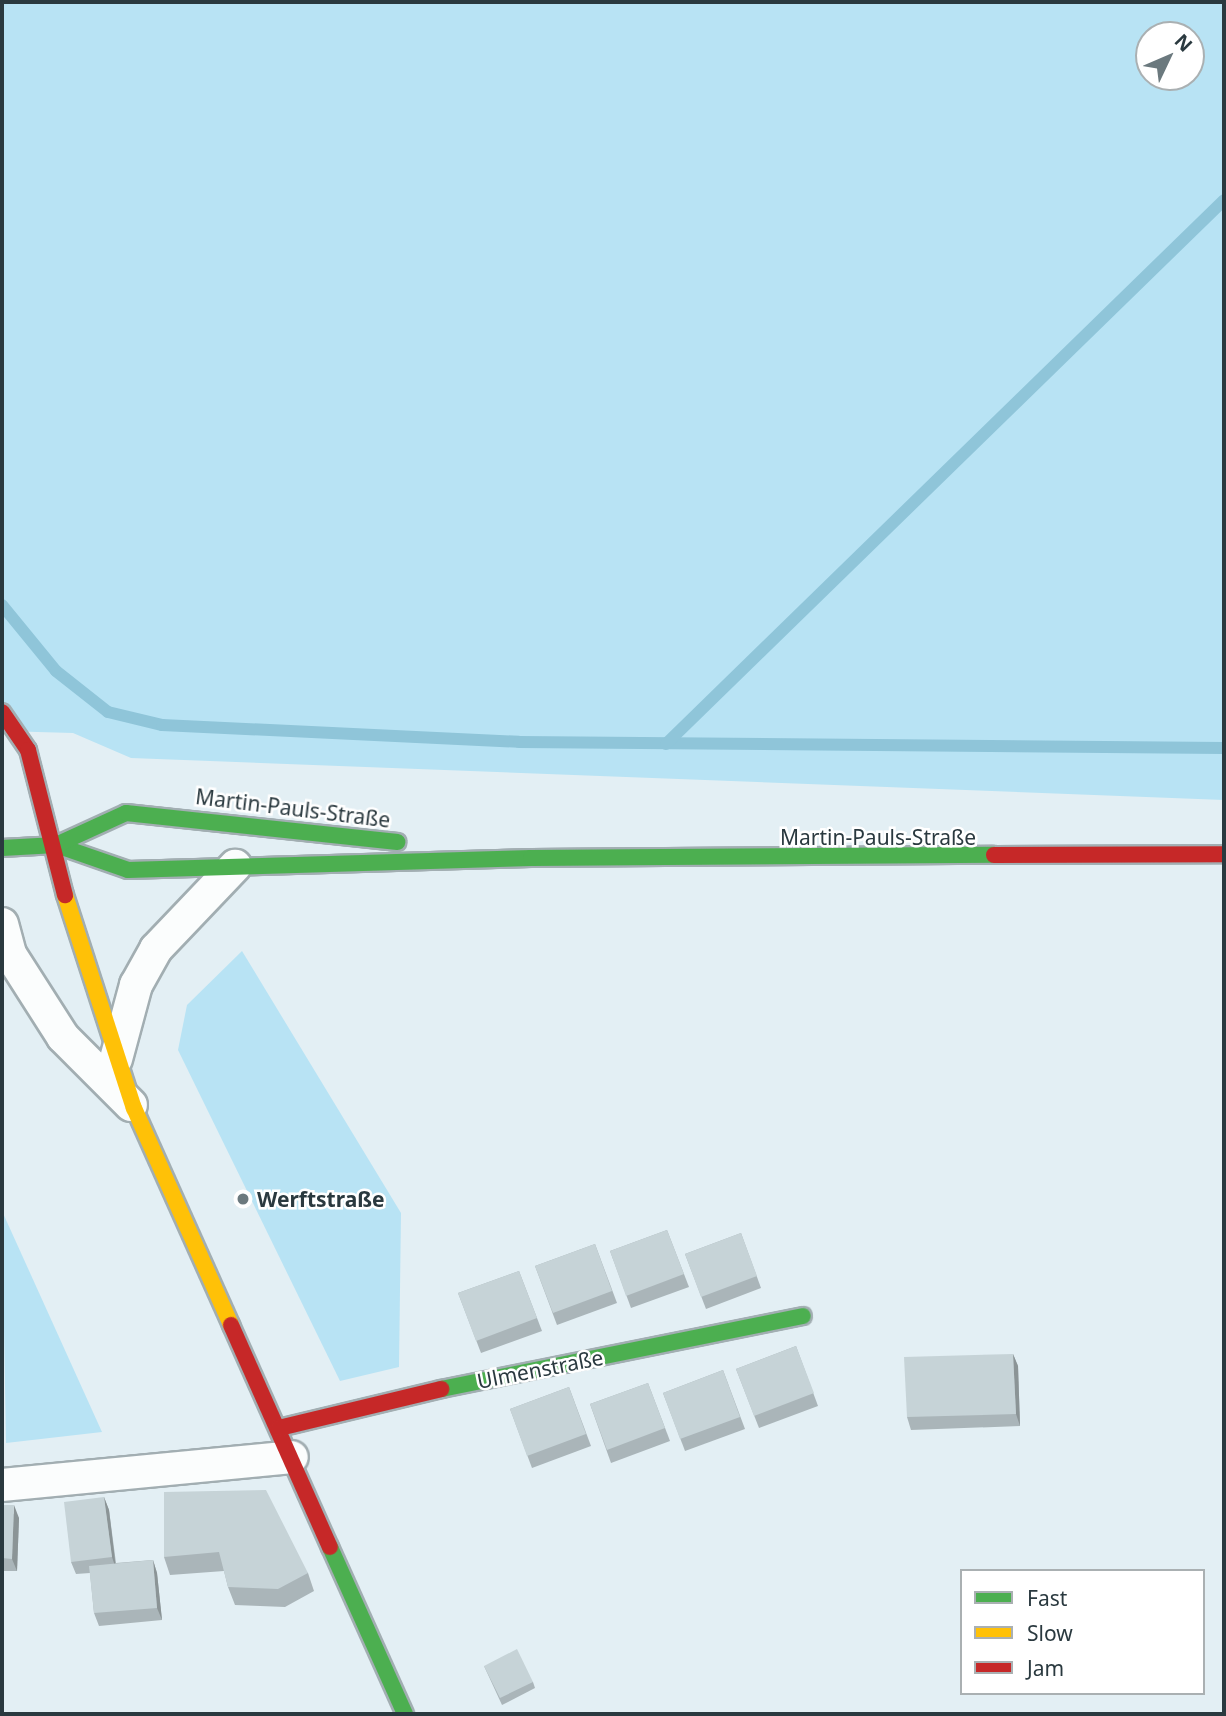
<!DOCTYPE html>
<html>
<head>
<meta charset="utf-8">
<style>
	body { margin:0 }
	#map { position:relative; width:1226px; height:1716px; overflow:hidden; background:#e3eff4; font-family:"Noto Sans",sans-serif }
	div>[style] { position:absolute }
	[style*='--x'] { left:calc(var(--x)*1px); top:calc(var(--y)*1px); width:calc(var(--w)*1px); rotate:calc(var(--a)*1deg) }
	.green>* { inset:0; background:#b8e3f4 }
	.stream>* { height:12px; margin:-6px; padding:0 6px; transform-origin:6px; border-radius:6px; background:#8fc5d9 }
	.roads { filter:drop-shadow(2px 0 #a2aeb2) drop-shadow(-2px 0 #a2aeb2) drop-shadow(0 2px #a2aeb2) drop-shadow(0 -2px #a2aeb2) }
	.street>* { height:32px; margin:-16px; padding:0 16px; transform-origin:16px; border-radius:16px; background:#fbfdfd }
	.fast>* { height:16px; margin:-8px; padding:0 8px; transform-origin:8px; border-radius:8px; background:#4caf50 }
	.slow>* { height:16px; margin:-8px; padding:0 8px; transform-origin:8px; border-radius:8px; background:#ffc107 }
	.jam>* { height:16px; margin:-8px; padding:0 8px; transform-origin:8px; border-radius:8px; background:#c62828 }
	.wall>* { inset:0; background:#aab5b9 }
	.shaded-wall>* { inset:0; background:#8b9496 }
	.building>* { inset:0; background:#c6d3d7 }
	.dots>* { width:19px; height:19px; translate:-50% -50%; box-sizing:border-box; border:4px solid #fff; border-radius:50% }
	span { translate:-50% -50%; white-space:nowrap; text-align:center; line-height:1.15; -webkit-text-stroke:5px #fff; paint-order:stroke }
	.street-label { font-size:21px; color:#2a393f }
	.poi-label { font-size:21px; color:#2a393f; font-weight:700 }
	.left { translate:0 -50%; text-align:left }
	.frame { position:absolute; inset:0; border:4px solid #2a393f; pointer-events:none }
	.legend { position:absolute; left:960px; top:1569px; width:245px; height:126px; box-sizing:border-box; background:#fff; border:2px solid #aab0b2; margin:0; padding:9px 12px; list-style:none; font-size:21px; color:#2a393f }
	.legend li { display:flex; align-items:center; gap:14px; height:35px }
	.legend b { width:35px; border:2px solid #aab0b2 }
	.north { position:absolute; left:1135px; top:21px; width:70px; height:70px; box-sizing:border-box; background:#fff; border:2px solid #aab0b2; border-radius:50%; rotate:46deg; font-size:19px; font-weight:700; line-height:28px; text-align:center; color:#2a393f }
	.north::after { content:''; display:block; margin:auto; width:24px; height:32px; background:#6b797e; clip-path:polygon(50% 0,100% 100%,50% 72%,0 100%) }
</style>
</head>
<body>
<div id="map">
	<div class="green">
		<div style="clip-path:polygon(evenodd,2px 2px,1224px 2px,1224px 800px,131px 758px,73px 733px,2px 731px,2px 2px,1149px 35px,1191px 35px,1191px 77px,1149px 77px,1149px 35px)"></div>
		<div style="clip-path:polygon(242px 951px,401px 1213px,399px 1367px,340px 1381px,178px 1050px,187px 1005px)"></div>
		<div style="clip-path:polygon(2px 1211px,102px 1432px,6px 1443px)"></div>
	</div>
	<div class="stream">
		<div style="--x:2;--y:605;--w:85;--a:50.7"></div>
		<div style="--x:56;--y:671;--w:66;--a:38.3"></div>
		<div style="--x:108;--y:712;--w:56;--a:13.5"></div>
		<div style="--x:162;--y:725;--w:357;--a:2.7"></div>
		<div style="--x:519;--y:742;--w:705;--a:0.49"></div>
		<div style="--x:666;--y:744;--w:779;--a:-44.27"></div>
	</div>
	<div class="roads">
		<div class="street">
			<div style="--x:2;--y:924;--w:31;--a:75"></div>
			<div style="--x:10;--y:954;--w:98;--a:57.4"></div>
			<div style="--x:63;--y:1037;--w:96;--a:45"></div>
			<div style="--x:116;--y:1059;--w:77;--a:-74.9"></div>
			<div style="--x:136;--y:985;--w:41;--a:-60.9"></div>
			<div style="--x:156;--y:949;--w:115;--a:-46.4"></div>
			<div style="--x:2;--y:1485;--w:291;--a:-5.5"></div>
		</div>
		<div class="fast">
			<div style="--x:56;--y:845;--w:76;--a:19.1"></div>
			<div style="--x:128;--y:870;--w:403;--a:-1.7"></div>
			<div style="--x:531;--y:858;--w:463;--a:-0.4"></div>
			<div style="--x:2;--y:848;--w:54;--a:-3.2"></div>
			<div style="--x:56;--y:845;--w:77;--a:-24.6"></div>
			<div style="--x:126;--y:813;--w:273;--a:6.1"></div>
			<div style="--x:441;--y:1389;--w:369;--a:-11.4"></div>
			<div style="--x:330;--y:1547;--w:183;--a:65.8"></div>
		</div>
		<div class="slow">
			<div style="--x:65;--y:895;--w:224;--a:72.1"></div>
			<div style="--x:134;--y:1108;--w:238;--a:65.9"></div>
		</div>
		<div class="jam">
			<div style="--x:2;--y:712;--w:46;--a:55.6"></div>
			<div style="--x:28;--y:750;--w:150;--a:75.7"></div>
			<div style="--x:994;--y:855;--w:230;--a:-0.2"></div>
			<div style="--x:231;--y:1325;--w:243;--a:66"></div>
			<div style="--x:279;--y:1428;--w:167;--a:-13.5"></div>
		</div>
	</div>
	<div class="wall">
		<div style="clip-path:polygon(667px 1230px,689px 1287px,631px 1308px,610px 1251px)"></div>
		<div style="clip-path:polygon(741px 1233px,761px 1288px,706px 1309px,685px 1254px)"></div>
		<div style="clip-path:polygon(595px 1244px,617px 1303px,557px 1325px,535px 1266px)"></div>
		<div style="clip-path:polygon(519px 1271px,542px 1331px,481px 1353px,458px 1293px)"></div>
		<div style="clip-path:polygon(796px 1346px,818px 1406px,759px 1428px,736px 1369px)"></div>
		<div style="clip-path:polygon(1013px 1354px,1018px 1366px,1020px 1426px,911px 1430px,907px 1417px)"></div>
		<div style="clip-path:polygon(723px 1370px,745px 1429px,685px 1451px,663px 1393px)"></div>
		<div style="clip-path:polygon(648px 1383px,670px 1441px,611px 1463px,590px 1404px)"></div>
		<div style="clip-path:polygon(569px 1387px,591px 1446px,532px 1468px,510px 1409px)"></div>
		<div style="clip-path:polygon(164px 1492px,308px 1573px,314px 1591px,285px 1607px,235px 1605px,228px 1587px,224px 1571px,170px 1575px,164px 1557px)"></div>
		<div style="clip-path:polygon(104px 1497px,109px 1510px,116px 1563px,153px 1560px,157px 1573px,162px 1620px,99px 1626px,94px 1613px,90px 1573px,76px 1574px,71px 1562px)"></div>
		<div style="clip-path:polygon(2px 1505px,19px 1518px,17px 1571px,2px 1571px)"></div>
		<div style="clip-path:polygon(484px 1666px,533px 1682px,535px 1688px,502px 1705px)"></div>
	</div>
	<div class="shaded-wall">
		<div style="clip-path:polygon(1013px 1354px,1018px 1366px,1020px 1426px,1016px 1414px)"></div>
		<div style="clip-path:polygon(104px 1497px,109px 1510px,116px 1569px,112px 1557px)"></div>
		<div style="clip-path:polygon(14px 1505px,19px 1518px,17px 1571px,12px 1559px)"></div>
		<div style="clip-path:polygon(153px 1560px,157px 1573px,162px 1620px,157px 1608px)"></div>
	</div>
	<div class="building">
		<div style="clip-path:polygon(667px 1230px,684px 1274px,626px 1296px,610px 1251px)"></div>
		<div style="clip-path:polygon(741px 1233px,757px 1276px,701px 1297px,685px 1254px)"></div>
		<div style="clip-path:polygon(595px 1244px,612px 1291px,553px 1313px,535px 1266px)"></div>
		<div style="clip-path:polygon(519px 1271px,537px 1318px,476px 1341px,458px 1293px)"></div>
		<div style="clip-path:polygon(796px 1346px,814px 1393px,754px 1416px,736px 1369px)"></div>
		<div style="clip-path:polygon(1013px 1354px,1016px 1414px,907px 1417px,904px 1357px)"></div>
		<div style="clip-path:polygon(723px 1370px,740px 1417px,680px 1439px,663px 1393px)"></div>
		<div style="clip-path:polygon(648px 1383px,665px 1428px,607px 1450px,590px 1404px)"></div>
		<div style="clip-path:polygon(569px 1387px,586px 1434px,527px 1456px,510px 1409px)"></div>
		<div style="clip-path:polygon(266px 1490px,308px 1573px,278px 1589px,228px 1587px,219px 1552px,164px 1557px,164px 1492px)"></div>
		<div style="clip-path:polygon(104px 1497px,112px 1557px,71px 1562px,64px 1502px)"></div>
		<div style="clip-path:polygon(2px 1505px,14px 1505px,12px 1559px,2px 1558px)"></div>
		<div style="clip-path:polygon(153px 1560px,157px 1608px,94px 1613px,89px 1566px)"></div>
		<div style="clip-path:polygon(517px 1649px,533px 1682px,500px 1698px,484px 1666px)"></div>
	</div>
	<div class="dots">
		<div style="left:243px;top:1199px;background:#6b797e"></div>
	</div>
	<div class="street-label">
		<span style="left:293px;top:808px;rotate:7deg">Martin-Pauls-Straße</span>
		<span style="left:878px;top:837px">Martin-Pauls-Straße</span>
		<span style="left:540px;top:1369px;rotate:-11deg">Ulmenstraße</span>
	</div>
	<div class="poi-label">
		<span class="left" style="left:257px;top:1199px">Werftstraße</span>
	</div>
	<div class="frame"></div>
	<ul class="legend">
	<li><b style="height:9px;background:#4caf50"></b>Fast</li>
	<li><b style="height:9px;background:#ffc107"></b>Slow</li>
	<li><b style="height:9px;background:#c62828"></b>Jam</li>
	</ul>
	<div class="north">N</div>
</div>
</body>
</html>
